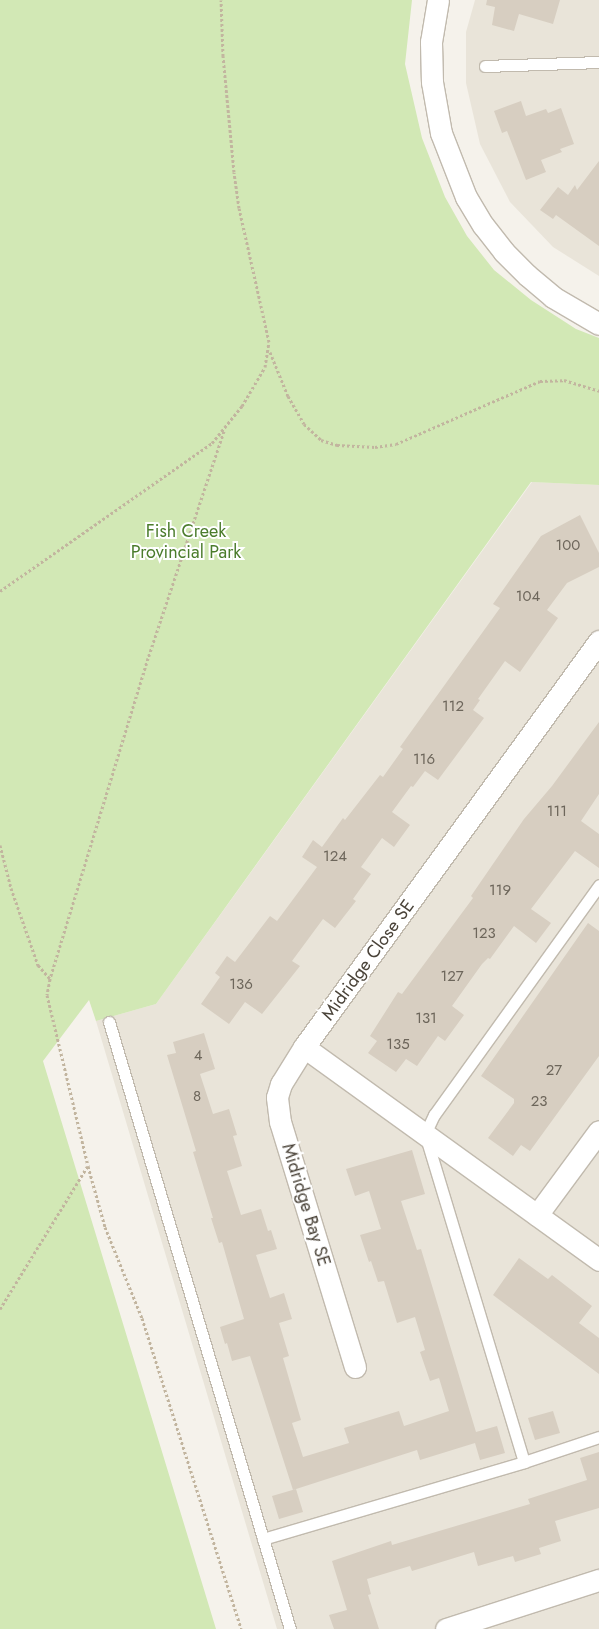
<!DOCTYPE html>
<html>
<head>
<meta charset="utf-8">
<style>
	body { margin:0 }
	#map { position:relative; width:599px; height:1629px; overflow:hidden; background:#f5f2eb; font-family:Jost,sans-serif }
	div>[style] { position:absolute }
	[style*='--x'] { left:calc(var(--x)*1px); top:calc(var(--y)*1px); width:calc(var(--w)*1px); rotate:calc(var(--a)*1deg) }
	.residential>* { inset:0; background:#e9e4d9 }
	.green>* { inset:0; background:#d2e8b5 }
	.building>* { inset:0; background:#d7cec1 }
	.path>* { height:3px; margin-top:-1.5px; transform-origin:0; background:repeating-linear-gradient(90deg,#c2b59f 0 2.5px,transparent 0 5px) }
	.roads { filter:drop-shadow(1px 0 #c1baae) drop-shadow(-1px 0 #c1baae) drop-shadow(0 1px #c1baae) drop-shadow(0 -1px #c1baae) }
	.lane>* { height:11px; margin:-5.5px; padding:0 5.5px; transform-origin:5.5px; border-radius:5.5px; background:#fff }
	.street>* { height:21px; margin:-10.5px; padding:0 10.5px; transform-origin:10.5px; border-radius:10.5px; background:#fff }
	span { translate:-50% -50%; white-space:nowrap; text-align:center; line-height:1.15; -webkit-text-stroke:4px #fff; paint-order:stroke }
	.number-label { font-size:15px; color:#6d665b }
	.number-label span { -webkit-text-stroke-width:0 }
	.park-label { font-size:18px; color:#4b7c2c }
	.street-label { font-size:18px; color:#4a4339 }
</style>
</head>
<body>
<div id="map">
	<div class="residential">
		<div style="clip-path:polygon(475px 0,599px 0,599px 276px,553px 247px,510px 202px,480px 144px,466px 83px,466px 32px)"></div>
		<div style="clip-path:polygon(532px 482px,599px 485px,599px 1629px,277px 1629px,96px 1021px,156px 1004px)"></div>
	</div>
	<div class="green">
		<div style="clip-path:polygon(0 0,412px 0,405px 64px,422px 138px,445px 197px,467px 236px,494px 270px,531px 300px,576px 329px,599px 338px,599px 485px,531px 482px,156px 1004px,96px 1021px,89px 1000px,43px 1061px,216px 1629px,0 1629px)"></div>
	</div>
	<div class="building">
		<div style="clip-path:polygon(487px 0,560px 0,553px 24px,519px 14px,514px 31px,492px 25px,495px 7px,486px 5px)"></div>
		<div style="clip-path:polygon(521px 101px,526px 116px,546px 109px,548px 113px,561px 108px,574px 144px,560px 149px,562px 152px,541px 160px,546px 172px,526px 180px,507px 131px,502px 133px,494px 111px)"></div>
		<div style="clip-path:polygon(599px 161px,599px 246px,556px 215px,553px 219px,540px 210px,558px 187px,568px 195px,575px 185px,577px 190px)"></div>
		<div style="clip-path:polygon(580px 515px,599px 553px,599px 567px,567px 583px,547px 610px,558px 618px,520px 672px,505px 661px,478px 699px,480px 700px,473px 710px,484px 718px,438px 780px,425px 771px,413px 787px,411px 786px,392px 812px,410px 825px,394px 847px,382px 838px,361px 867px,371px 874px,353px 899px,356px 901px,335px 928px,323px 919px,292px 961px,300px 966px,262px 1014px,245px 1002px,229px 1024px,201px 1004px,220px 977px,215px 973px,227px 956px,235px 962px,270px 916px,277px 921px,317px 867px,302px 857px,313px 840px,322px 847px,343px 818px,345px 820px,380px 775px,383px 777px,403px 749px,400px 747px,500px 608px,493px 604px,541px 536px)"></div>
		<div style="clip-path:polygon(599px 722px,599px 794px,581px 821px,599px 834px,599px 868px,575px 851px,531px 909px,551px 923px,536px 943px,514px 926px,490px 959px,488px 958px,482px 964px,452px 1006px,464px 1015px,445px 1041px,438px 1036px,417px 1066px,406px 1059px,396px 1072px,368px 1053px,377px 1041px,370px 1036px,398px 992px,402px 994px,473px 898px,471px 896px,524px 819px,552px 786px)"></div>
		<div style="clip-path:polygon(588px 923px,599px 931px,599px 1056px,530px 1151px,521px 1145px,513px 1156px,488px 1138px,514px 1103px,514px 1099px,481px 1076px)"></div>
		<div style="clip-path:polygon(204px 1033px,215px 1069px,200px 1074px,213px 1114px,229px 1109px,237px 1135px,233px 1136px,242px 1166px,227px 1171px,241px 1215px,261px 1209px,268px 1231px,271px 1230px,277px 1249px,256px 1255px,270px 1298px,284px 1293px,292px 1319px,279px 1323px,289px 1356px,283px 1358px,301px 1420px,292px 1423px,303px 1457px,349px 1443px,344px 1428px,399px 1411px,404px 1426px,449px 1411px,439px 1378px,430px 1381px,420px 1352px,425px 1350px,415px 1317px,397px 1323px,384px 1281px,378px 1282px,371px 1261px,369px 1262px,360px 1235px,381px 1229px,369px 1191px,355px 1196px,346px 1169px,412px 1150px,425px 1194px,401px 1201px,417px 1250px,421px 1249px,476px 1432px,497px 1426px,505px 1453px,480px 1460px,475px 1443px,420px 1460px,417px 1450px,293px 1490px,250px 1356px,232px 1361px,227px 1343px,225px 1344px,220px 1327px,244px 1319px,222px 1242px,219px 1243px,211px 1218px,213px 1218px,193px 1152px,196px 1151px,167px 1055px,176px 1053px,173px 1042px)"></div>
		<div style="clip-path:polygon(519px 1258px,548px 1279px,552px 1275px,592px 1306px,579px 1323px,599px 1338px,599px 1374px,493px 1295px)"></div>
		<div style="clip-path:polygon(553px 1411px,560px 1433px,535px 1440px,528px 1418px)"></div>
		<div style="clip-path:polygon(599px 1452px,599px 1508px,555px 1521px,561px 1541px,539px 1548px,541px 1554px,515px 1562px,513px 1556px,478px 1566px,474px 1552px,412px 1571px,410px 1566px,367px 1579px,371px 1594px,368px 1595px,379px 1629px,334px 1629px,329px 1615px,347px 1610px,332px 1561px,391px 1541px,392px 1545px,530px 1504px,528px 1499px,587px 1480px,580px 1458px)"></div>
		<div style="clip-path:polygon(296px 1489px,303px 1512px,279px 1519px,272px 1496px)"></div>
	</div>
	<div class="path">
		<div style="--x:270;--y:352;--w:48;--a:67.8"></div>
		<div style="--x:288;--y:396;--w:32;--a:60"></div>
		<div style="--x:304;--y:424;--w:23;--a:43"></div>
		<div style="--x:321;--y:440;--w:17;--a:17"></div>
		<div style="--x:337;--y:445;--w:38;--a:3"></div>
		<div style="--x:375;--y:447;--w:21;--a:-8"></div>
		<div style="--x:396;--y:444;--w:157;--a:-23.6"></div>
		<div style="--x:540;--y:381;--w:24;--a:-2"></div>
		<div style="--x:564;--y:380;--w:37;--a:17"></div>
		<div style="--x:224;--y:431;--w:239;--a:108.5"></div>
		<div style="--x:148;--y:658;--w:336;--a:107"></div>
		<div style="--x:50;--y:979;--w:16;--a:101"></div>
		<div style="--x:47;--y:995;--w:176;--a:76.5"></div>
		<div style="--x:88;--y:1166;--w:63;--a:74.4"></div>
		<div style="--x:105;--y:1227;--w:98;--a:67.9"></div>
		<div style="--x:142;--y:1318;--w:326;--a:72.3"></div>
		<div style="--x:0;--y:591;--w:259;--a:-34.9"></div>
		<div style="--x:212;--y:443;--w:48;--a:-51"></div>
		<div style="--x:242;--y:406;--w:45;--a:-59.5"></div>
		<div style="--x:265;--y:367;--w:25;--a:-81"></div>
		<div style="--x:269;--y:342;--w:137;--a:-102.6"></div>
		<div style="--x:239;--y:208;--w:36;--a:-98"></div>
		<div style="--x:234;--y:172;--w:117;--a:-95.4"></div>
		<div style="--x:223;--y:56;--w:56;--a:-92"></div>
		<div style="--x:0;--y:845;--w:44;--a:75.7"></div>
		<div style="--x:11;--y:888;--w:82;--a:70.7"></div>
		<div style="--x:38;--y:965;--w:18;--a:49"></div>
		<div style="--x:0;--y:1309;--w:167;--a:-58.5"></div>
	</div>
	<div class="roads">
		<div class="lane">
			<div style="--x:485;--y:66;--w:114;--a:-2"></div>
			<div style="--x:109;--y:1022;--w:633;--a:73.4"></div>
			<div style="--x:524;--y:1462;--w:343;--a:-106.8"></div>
			<div style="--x:425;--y:1134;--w:21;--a:-65"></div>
			<div style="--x:434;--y:1115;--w:283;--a:-54.3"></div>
			<div style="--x:263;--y:1539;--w:272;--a:-16.4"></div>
			<div style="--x:524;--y:1462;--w:79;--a:-18.4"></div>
		</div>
		<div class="street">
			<div style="--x:438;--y:0;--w:43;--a:99.5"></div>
			<div style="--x:431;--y:42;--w:40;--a:88.6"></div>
			<div style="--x:432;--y:82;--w:52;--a:80"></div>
			<div style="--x:441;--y:133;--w:69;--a:68.7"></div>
			<div style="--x:466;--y:197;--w:33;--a:59"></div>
			<div style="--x:483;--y:225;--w:34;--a:52"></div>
			<div style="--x:504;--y:252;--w:33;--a:45"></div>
			<div style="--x:527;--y:275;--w:34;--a:40"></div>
			<div style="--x:553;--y:297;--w:53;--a:30.4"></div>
			<div style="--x:304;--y:1047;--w:364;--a:35.8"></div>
			<div style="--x:537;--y:1215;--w:104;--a:-53.6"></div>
			<div style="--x:355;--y:1367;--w:256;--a:-107"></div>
			<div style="--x:280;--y:1122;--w:25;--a:-97"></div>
			<div style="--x:277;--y:1097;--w:14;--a:-73"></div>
			<div style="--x:281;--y:1084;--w:44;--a:-58.1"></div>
			<div style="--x:304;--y:1047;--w:502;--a:-54"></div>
			<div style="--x:446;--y:1629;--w:161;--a:-17.8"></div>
		</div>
	</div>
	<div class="number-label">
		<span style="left:568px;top:546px">100</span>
		<span style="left:528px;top:597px">104</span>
		<span style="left:453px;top:707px">112</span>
		<span style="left:424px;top:760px">116</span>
		<span style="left:557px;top:812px">111</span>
		<span style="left:335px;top:857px">124</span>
		<span style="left:500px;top:891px">119</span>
		<span style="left:484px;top:934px">123</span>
		<span style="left:452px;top:977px">127</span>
		<span style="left:241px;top:985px">136</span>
		<span style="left:426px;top:1019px">131</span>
		<span style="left:398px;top:1045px">135</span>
		<span style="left:198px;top:1056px">4</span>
		<span style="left:554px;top:1071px">27</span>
		<span style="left:197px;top:1097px">8</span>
		<span style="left:539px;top:1102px">23</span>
	</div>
	<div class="park-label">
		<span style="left:186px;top:542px">Fish Creek<br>Provincial Park</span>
	</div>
	<div class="street-label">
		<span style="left:368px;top:960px;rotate:-54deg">Midridge Close SE</span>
		<span style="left:306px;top:1205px;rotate:73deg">Midridge Bay SE</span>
	</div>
</div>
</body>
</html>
